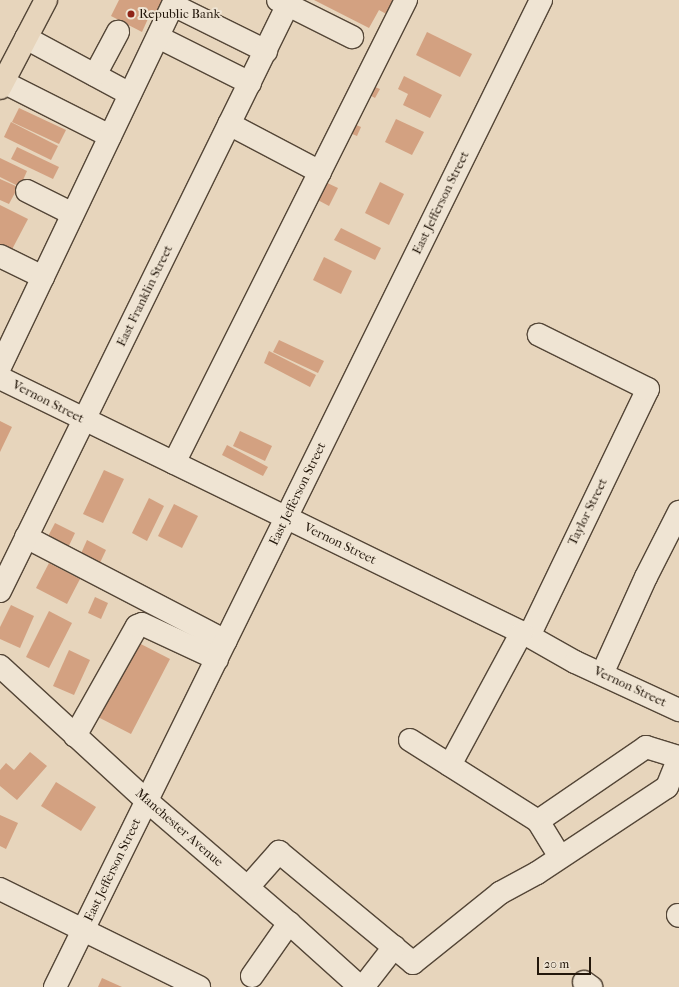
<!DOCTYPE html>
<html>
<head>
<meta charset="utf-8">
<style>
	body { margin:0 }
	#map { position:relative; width:679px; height:987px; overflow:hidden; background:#e7d5bc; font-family:"IM FELL French Canon",serif }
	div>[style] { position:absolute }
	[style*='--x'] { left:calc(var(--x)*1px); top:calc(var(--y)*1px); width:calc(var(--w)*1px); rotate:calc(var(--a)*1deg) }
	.building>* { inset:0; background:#d3a181 }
	.roads { filter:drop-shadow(1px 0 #544637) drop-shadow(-1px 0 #544637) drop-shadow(0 1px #544637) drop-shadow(0 -1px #544637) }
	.minor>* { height:22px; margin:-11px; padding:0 11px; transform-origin:11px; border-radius:11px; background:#efe4d3 }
	.major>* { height:22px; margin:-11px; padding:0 11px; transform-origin:11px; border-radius:11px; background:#e7d5bc }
	.dots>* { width:11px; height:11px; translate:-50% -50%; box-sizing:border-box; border:2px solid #efe4d3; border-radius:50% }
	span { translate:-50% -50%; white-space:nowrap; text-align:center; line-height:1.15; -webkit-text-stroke:4px #efe4d3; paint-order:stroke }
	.poi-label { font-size:13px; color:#23170b }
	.left { translate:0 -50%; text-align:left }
	.street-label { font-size:13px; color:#23170b }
	.scale { position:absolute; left:537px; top:957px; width:54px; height:18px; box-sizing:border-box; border:2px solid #23170b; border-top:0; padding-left:5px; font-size:12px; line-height:14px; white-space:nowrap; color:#23170b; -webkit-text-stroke:3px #efe4d3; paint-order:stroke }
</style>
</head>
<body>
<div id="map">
	<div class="building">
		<div style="clip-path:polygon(119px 0,169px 0,160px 17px,151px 12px,142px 32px,111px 16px)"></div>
		<div style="clip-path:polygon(314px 0,398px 0,390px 16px,379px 10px,369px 28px)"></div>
		<div style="clip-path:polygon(427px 32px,472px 54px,460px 77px,416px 55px)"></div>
		<div style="clip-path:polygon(404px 76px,442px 95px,430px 118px,403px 105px,408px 94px,398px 89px)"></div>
		<div style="clip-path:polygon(370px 85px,380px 89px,375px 98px,366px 93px)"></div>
		<div style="clip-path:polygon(19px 108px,66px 130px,59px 144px,12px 122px)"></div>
		<div style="clip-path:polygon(396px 119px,424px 132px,412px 155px,385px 142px)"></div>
		<div style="clip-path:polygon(11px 122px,58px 146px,51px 160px,4px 137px)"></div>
		<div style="clip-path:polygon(354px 124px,361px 127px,357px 136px,350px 133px)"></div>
		<div style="clip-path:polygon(17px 147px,59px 167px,53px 179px,11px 159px)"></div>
		<div style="clip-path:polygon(0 158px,27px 171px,20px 187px,0 177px)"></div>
		<div style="clip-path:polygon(0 179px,18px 187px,9px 204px,0 200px)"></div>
		<div style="clip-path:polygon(323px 181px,338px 188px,329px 206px,314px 198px)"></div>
		<div style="clip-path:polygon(380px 182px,404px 194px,389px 225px,365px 213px)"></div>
		<div style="clip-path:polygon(0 205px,28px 219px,7px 259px,0 255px)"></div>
		<div style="clip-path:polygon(341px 228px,381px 248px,375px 260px,334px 240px)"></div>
		<div style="clip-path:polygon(324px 257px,352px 271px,341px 294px,313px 280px)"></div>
		<div style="clip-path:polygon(279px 340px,324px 361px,318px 373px,273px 352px)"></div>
		<div style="clip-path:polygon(269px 351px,316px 375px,310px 387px,264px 363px)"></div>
		<div style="clip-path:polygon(0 421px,12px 427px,0 452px)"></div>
		<div style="clip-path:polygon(240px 431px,272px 446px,265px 461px,233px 446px)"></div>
		<div style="clip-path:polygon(227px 445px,268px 467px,263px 476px,222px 455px)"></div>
		<div style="clip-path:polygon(104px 470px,124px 479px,103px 523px,83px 514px)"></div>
		<div style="clip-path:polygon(149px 498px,164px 506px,147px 541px,132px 533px)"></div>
		<div style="clip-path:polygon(174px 504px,198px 516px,182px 548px,158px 536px)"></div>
		<div style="clip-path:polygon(55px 523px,75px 533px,66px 552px,45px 542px)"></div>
		<div style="clip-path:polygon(87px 540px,106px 550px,98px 567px,79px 558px)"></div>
		<div style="clip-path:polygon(49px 563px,80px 579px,67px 604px,36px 588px)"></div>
		<div style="clip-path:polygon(95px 597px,108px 603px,101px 619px,88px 613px)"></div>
		<div style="clip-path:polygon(11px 605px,34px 616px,20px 648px,0 639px,0 627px)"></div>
		<div style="clip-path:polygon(49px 611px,72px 623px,49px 668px,26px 657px)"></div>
		<div style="clip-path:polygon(135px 641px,170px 659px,131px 734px,96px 716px)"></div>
		<div style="clip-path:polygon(69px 650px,90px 660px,74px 695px,53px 686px)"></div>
		<div style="clip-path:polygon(30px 752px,47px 766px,17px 800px,0 786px,0 770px,6px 763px,14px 770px)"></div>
		<div style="clip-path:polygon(56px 782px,96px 807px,81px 831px,41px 806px)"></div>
		<div style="clip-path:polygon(0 815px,18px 823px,6px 849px,0 846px)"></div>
		<div style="clip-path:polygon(102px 978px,122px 987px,98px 987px)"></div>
	</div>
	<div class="roads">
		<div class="minor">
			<div style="--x:278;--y:0;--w:83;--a:26.6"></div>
			<div style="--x:173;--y:5;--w:104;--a:26.3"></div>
			<div style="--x:158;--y:37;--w:103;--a:26.6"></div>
			<div style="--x:26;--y:38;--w:118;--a:28.3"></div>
			<div style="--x:95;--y:75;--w:49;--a:-61.9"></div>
			<div style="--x:3;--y:82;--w:120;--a:26.8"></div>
			<div style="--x:229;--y:124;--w:103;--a:27.8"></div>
			<div style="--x:27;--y:191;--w:51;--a:26.6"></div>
			<div style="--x:0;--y:256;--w:48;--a:26"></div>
			<div style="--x:0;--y:367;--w:407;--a:-64.5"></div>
			<div style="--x:0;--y:378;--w:589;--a:26"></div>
			<div style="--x:529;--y:636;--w:53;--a:29.5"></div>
			<div style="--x:575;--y:662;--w:115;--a:24.8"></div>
			<div style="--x:174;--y:463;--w:518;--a:-63.39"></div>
			<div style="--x:26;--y:537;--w:225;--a:27.5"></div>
			<div style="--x:0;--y:591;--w:658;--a:-63.86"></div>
			<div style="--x:529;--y:636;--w:274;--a:-64.3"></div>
			<div style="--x:648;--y:389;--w:122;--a:-153.6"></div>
			<div style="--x:0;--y:666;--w:200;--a:42.6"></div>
			<div style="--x:147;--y:801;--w:187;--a:40.7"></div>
			<div style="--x:289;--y:923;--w:96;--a:42"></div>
			<div style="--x:602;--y:674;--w:107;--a:-65.6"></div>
			<div style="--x:646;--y:577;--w:73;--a:-63.1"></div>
			<div style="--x:75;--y:736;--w:126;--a:-60.6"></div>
			<div style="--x:137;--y:626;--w:5;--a:-22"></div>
			<div style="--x:142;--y:624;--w:83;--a:25"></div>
			<div style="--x:410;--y:740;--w:151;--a:32.3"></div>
			<div style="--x:538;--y:821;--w:131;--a:-34.4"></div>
			<div style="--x:646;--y:747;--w:34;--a:17"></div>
			<div style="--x:450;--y:765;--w:151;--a:-61.6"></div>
			<div style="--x:538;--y:821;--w:42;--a:58.6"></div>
			<div style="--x:248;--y:887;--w:47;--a:-48.5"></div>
			<div style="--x:279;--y:852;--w:174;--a:39.6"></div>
			<div style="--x:413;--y:963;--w:112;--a:-38.8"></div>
			<div style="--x:500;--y:893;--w:42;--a:-28.4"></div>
			<div style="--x:537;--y:873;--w:156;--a:-33.5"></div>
			<div style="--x:667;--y:787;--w:31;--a:-68"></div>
			<div style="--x:0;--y:889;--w:222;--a:26.2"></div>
			<div style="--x:678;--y:915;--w:1;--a:45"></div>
			<div style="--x:252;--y:976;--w:65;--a:-55.1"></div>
			<div style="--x:584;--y:982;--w:9;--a:36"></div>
			<div style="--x:55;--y:987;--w:1100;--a:-63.78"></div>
			<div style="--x:363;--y:987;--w:51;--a:-52.2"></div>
		</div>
		<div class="major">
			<div style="--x:0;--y:88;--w:99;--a:-62.4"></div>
		</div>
	</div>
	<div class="dots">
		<div style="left:131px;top:14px;background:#8f2418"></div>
	</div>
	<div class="poi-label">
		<span class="left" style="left:139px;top:14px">Republic Bank</span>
	</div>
	<div class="street-label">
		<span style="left:441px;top:203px;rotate:-64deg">East Jefferson Street</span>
		<span style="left:145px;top:296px;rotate:-64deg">East Franklin Street</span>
		<span style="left:48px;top:402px;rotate:27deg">Vernon Street</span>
		<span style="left:298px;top:494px;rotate:-64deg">East Jefferson Street</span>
		<span style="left:588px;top:512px;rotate:-64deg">Taylor Street</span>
		<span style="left:340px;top:544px;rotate:26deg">Vernon Street</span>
		<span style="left:630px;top:687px;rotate:25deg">Vernon Street</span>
		<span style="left:179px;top:828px;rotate:41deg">Manchester Avenue</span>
		<span style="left:113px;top:870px;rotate:-64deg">East Jefferson Street</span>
	</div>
	<div class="scale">20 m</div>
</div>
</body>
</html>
